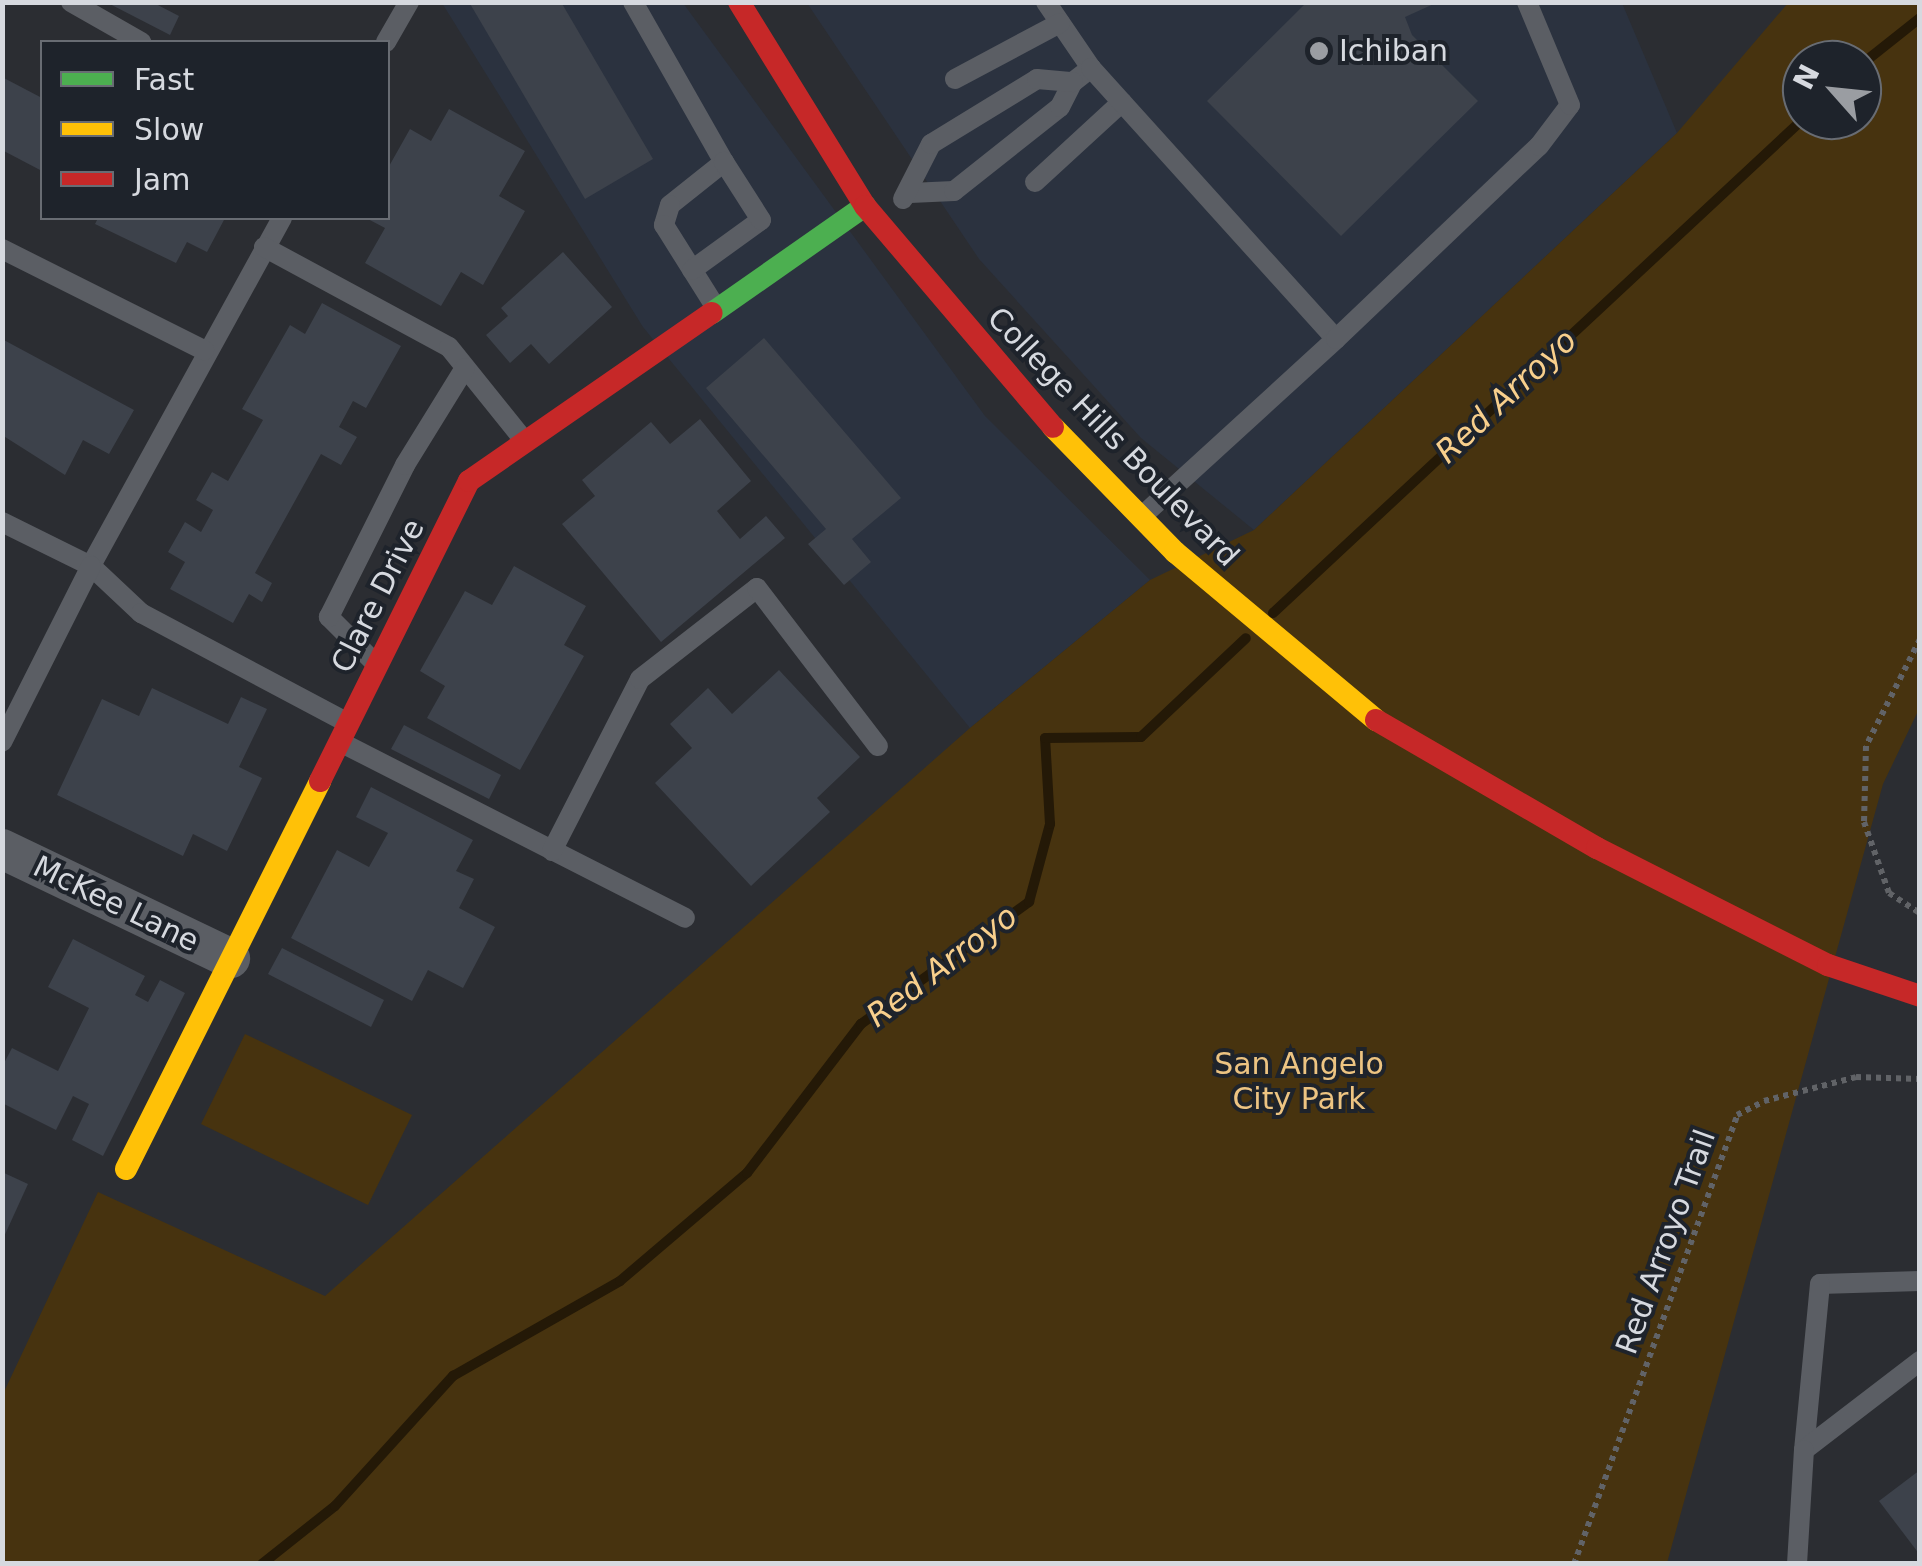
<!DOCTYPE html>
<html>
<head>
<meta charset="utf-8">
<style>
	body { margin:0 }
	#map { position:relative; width:1922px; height:1566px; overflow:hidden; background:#2b2d32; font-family:"DejaVu Sans",sans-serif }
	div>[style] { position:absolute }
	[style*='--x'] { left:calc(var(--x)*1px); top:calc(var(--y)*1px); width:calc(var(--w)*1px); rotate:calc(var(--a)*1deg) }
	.built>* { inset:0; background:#2b323f }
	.green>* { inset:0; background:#47330f }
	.stream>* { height:10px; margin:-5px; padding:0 5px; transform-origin:5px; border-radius:5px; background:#241907 }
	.building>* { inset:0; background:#3d424b }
	.path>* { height:6px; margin-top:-3px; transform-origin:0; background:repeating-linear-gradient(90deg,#616367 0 5px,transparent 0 10px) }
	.lane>* { height:20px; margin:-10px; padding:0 10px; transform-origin:10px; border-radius:10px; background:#5b5e64 }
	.street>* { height:40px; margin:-20px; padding:0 20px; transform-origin:20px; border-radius:20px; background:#5b5e64 }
	.fast>* { height:22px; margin:-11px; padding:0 11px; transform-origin:11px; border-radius:11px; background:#4caf50 }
	.slow>* { height:22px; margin:-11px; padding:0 11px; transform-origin:11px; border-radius:11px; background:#ffc107 }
	.jam>* { height:22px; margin:-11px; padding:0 11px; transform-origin:11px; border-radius:11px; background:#c62828 }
	.dots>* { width:28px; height:28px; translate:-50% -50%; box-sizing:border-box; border:5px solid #1e232b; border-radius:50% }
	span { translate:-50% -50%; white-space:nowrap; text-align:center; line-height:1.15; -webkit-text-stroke:8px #1e232b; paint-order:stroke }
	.poi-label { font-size:30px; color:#d6d9df }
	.left { translate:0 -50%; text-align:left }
	.street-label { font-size:30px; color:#d6d9df }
	.park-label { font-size:30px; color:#edc482 }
	.water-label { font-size:32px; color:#f8cf8c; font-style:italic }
	.frame { position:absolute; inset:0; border:5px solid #d6d9df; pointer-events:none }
	.legend { position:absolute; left:40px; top:40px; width:350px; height:180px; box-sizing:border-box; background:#1e232b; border:2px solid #686c73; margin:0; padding:12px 18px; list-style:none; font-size:30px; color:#d6d9df }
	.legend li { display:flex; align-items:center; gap:20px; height:50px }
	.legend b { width:50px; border:2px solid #686c73 }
	.north { position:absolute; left:1782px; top:40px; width:100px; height:100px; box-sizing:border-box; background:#1e232b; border:2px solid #686c73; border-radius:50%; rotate:297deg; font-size:28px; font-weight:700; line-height:40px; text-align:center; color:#d6d9df }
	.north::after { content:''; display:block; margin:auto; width:35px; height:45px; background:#9a9da2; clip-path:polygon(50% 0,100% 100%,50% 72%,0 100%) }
</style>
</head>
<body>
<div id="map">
	<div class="built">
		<div style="clip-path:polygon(442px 3px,683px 3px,985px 416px,1150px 580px,970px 728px,643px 327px)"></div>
		<div style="clip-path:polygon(807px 3px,1622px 3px,1677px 133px,1254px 530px,1141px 438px,979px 259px)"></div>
	</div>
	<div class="green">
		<div style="clip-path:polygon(evenodd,1788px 3px,1919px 3px,1919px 709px,1883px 784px,1667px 1563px,3px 1564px,3px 1394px,98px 1192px,325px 1296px,970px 728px,1150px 580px,1254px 530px,1677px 133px,1788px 3px,1802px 60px,1862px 60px,1862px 120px,1802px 120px,1802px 60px)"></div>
		<div style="clip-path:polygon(245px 1034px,412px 1115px,368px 1205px,201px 1124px)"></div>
	</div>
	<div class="stream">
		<div style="--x:1862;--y:64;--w:74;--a:-38.4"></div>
		<div style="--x:1273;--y:613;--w:723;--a:-42.98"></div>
		<div style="--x:262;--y:1564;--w:93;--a:-38.5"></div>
		<div style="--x:335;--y:1506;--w:176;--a:-47.8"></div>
		<div style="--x:453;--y:1376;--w:192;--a:-29.6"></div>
		<div style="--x:620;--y:1281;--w:167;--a:-40.4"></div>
		<div style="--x:747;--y:1173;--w:188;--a:-52.6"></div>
		<div style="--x:861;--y:1024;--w:208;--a:-36"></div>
		<div style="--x:1029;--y:902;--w:81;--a:-74.9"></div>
		<div style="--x:1050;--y:824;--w:86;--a:-93.3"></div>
		<div style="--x:1045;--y:738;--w:96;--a:-0.6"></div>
		<div style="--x:1141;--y:737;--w:144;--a:-43.3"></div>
	</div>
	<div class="building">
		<div style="clip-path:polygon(106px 2px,152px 2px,179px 16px,170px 35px)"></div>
		<div style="clip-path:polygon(469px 2px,561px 2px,653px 159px,585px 199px)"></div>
		<div style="clip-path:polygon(1307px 2px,1438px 2px,1405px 17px,1412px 35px,1478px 101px,1341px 236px,1207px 101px)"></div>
		<div style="clip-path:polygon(2px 77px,42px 98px,42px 171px,2px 150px)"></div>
		<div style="clip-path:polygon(449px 109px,525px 151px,499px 196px,525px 211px,483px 285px,461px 272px,441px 306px,365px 263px,385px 228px,366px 218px,388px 218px,388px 168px,410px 129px,431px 141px)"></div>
		<div style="clip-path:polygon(98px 218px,225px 218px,207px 252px,187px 242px,176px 263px,95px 224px)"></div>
		<div style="clip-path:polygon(563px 252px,612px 307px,549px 364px,531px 344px,510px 363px,486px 335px,508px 316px,501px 308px)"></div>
		<div style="clip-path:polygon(322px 303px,401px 346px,366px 408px,353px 401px,339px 427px,357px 437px,341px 465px,321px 454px,255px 573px,272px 583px,262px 602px,249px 594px,233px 623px,170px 589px,185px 562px,168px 552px,185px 522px,201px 532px,213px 510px,196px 500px,212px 472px,228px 481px,263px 420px,242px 409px,290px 325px,305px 334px)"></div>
		<div style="clip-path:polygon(764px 338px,901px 498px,852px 539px,871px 562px,844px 585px,808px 544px,826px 529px,706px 388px)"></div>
		<div style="clip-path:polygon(2px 339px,134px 410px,109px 454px,83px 440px,65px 475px,2px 435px)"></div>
		<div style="clip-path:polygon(700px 419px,751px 481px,717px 511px,740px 539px,766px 516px,785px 538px,661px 642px,562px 524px,595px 496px,582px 480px,651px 422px,670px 444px)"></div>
		<div style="clip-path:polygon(514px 566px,586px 606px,564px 645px,584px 656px,520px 770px,427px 718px,445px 686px,420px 671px,465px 591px,492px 605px)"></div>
		<div style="clip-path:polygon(779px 670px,860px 757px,817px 798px,830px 812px,751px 886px,655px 783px,692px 748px,670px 724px,708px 688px,732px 714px)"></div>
		<div style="clip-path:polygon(152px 688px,228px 724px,241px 697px,267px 709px,239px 767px,262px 778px,227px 851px,193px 834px,183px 856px,57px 795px,102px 699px,139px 716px)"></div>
		<div style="clip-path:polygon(404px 725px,501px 775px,489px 799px,391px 749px)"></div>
		<div style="clip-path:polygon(371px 787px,473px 840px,456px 871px,474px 879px,459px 908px,495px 927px,463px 988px,428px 970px,412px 1001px,291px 938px,337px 850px,369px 867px,388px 833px,356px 817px)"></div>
		<div style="clip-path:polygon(73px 939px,145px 976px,135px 995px,148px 1002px,160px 980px,185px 993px,103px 1156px,72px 1140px,89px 1104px,73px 1096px,56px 1130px,2px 1103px,2px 1067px,12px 1048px,58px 1071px,89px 1008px,48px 987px)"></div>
		<div style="clip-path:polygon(282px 948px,384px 1000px,371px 1027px,268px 974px)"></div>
		<div style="clip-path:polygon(2px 1172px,28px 1184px,2px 1241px)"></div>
		<div style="clip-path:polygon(1920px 1470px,1920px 1555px,1879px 1501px)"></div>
	</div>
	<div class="path">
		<div style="--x:1920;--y:639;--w:120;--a:116.8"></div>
		<div style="--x:1866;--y:746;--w:76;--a:91.5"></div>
		<div style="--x:1864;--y:822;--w:75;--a:70.6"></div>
		<div style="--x:1889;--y:893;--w:37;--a:33"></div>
		<div style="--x:1574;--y:1564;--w:478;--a:-70"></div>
		<div style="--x:1737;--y:1115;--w:30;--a:-27"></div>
		<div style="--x:1764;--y:1101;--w:95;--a:-14.6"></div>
		<div style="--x:1856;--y:1077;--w:64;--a:1.8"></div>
	</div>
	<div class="lane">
		<div style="--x:71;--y:2;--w:81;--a:29.7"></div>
		<div style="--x:633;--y:2;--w:184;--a:60.4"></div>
		<div style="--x:724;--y:162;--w:69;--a:141.5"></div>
		<div style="--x:670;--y:205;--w:21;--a:107"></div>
		<div style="--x:664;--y:225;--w:98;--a:57.9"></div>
		<div style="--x:1046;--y:2;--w:80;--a:55.7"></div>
		<div style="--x:386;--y:42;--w:46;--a:-60.1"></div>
		<div style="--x:955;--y:79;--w:119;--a:-28.1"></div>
		<div style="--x:1035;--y:182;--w:118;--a:-42.6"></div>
		<div style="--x:910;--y:193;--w:44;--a:-2.6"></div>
		<div style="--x:954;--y:191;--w:135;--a:-38.4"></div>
		<div style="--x:1060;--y:107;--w:28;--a:-63"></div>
		<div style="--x:1073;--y:82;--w:23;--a:-38"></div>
		<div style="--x:1091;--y:68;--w:365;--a:47.9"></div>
		<div style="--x:1336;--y:339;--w:263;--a:137.6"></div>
		<div style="--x:903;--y:199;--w:62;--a:-63"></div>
		<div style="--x:931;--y:144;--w:124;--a:-31.5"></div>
		<div style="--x:1037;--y:79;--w:36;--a:5"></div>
		<div style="--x:282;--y:218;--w:397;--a:118.8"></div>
		<div style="--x:91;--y:566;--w:69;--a:43.2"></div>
		<div style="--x:141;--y:613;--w:232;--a:28"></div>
		<div style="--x:264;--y:247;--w:210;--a:28.4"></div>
		<div style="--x:449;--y:347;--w:118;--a:51.2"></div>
		<div style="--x:2;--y:249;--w:226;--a:26.6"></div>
		<div style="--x:692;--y:270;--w:85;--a:-35.9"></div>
		<div style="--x:761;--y:220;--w:69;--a:-122.5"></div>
		<div style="--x:1336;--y:339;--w:280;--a:-43.6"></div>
		<div style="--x:1539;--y:146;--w:51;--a:-52.9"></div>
		<div style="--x:1570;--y:105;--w:112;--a:-112.7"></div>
		<div style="--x:2;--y:522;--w:99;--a:26.3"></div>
		<div style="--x:91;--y:566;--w:197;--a:116.8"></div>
		<div style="--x:374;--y:662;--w:64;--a:-135"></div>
		<div style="--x:329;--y:617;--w:170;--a:-63.4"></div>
		<div style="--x:405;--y:465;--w:114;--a:-58.3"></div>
		<div style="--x:340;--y:742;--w:387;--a:27"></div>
		<div style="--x:552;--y:851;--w:193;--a:-62.9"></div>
		<div style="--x:640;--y:679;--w:148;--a:-37.9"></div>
		<div style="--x:757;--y:588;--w:199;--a:52.6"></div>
		<div style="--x:1920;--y:1281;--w:100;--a:178.3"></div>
		<div style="--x:1820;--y:1284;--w:167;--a:95.5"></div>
		<div style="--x:1804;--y:1450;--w:146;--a:-37.5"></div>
		<div style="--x:1797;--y:1564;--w:114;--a:-86.5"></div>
	</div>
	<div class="street">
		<div style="--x:2;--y:849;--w:253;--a:25.6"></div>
	</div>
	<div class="fast">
		<div style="--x:712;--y:313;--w:187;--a:-35"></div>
	</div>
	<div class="slow">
		<div style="--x:1053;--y:427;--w:175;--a:45.7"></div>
		<div style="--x:1175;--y:552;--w:262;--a:39.9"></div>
		<div style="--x:126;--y:1169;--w:434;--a:-63.4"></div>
	</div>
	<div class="jam">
		<div style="--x:739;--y:2;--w:240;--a:58.3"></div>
		<div style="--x:865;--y:206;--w:290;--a:49.6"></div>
		<div style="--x:1376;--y:720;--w:255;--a:30.1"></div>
		<div style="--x:1597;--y:848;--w:259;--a:26.9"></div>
		<div style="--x:1828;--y:965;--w:97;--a:18.6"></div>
		<div style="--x:320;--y:781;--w:335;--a:-63.6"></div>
		<div style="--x:469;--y:481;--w:295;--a:-34.7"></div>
	</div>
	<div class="dots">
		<div style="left:1319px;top:51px;background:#9a9da2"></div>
	</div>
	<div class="poi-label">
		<span class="left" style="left:1339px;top:51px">Ichiban</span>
	</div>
	<div class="street-label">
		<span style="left:1113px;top:437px;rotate:46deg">College Hills Boulevard</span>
		<span style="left:378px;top:596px;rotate:-63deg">Clare Drive</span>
		<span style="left:116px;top:904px;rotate:26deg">McKee Lane</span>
		<span style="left:1666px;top:1242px;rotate:-70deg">Red Arroyo Trail</span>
	</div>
	<div class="park-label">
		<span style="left:1299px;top:1081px">San Angelo<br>City Park</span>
	</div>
	<div class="water-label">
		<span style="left:1506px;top:396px;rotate:-43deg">Red Arroyo</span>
		<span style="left:942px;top:966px;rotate:-37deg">Red Arroyo</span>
	</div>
	<div class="frame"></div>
	<ul class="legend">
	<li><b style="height:12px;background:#4caf50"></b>Fast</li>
	<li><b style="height:12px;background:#ffc107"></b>Slow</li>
	<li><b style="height:12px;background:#c62828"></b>Jam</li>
	</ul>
	<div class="north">N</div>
</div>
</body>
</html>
